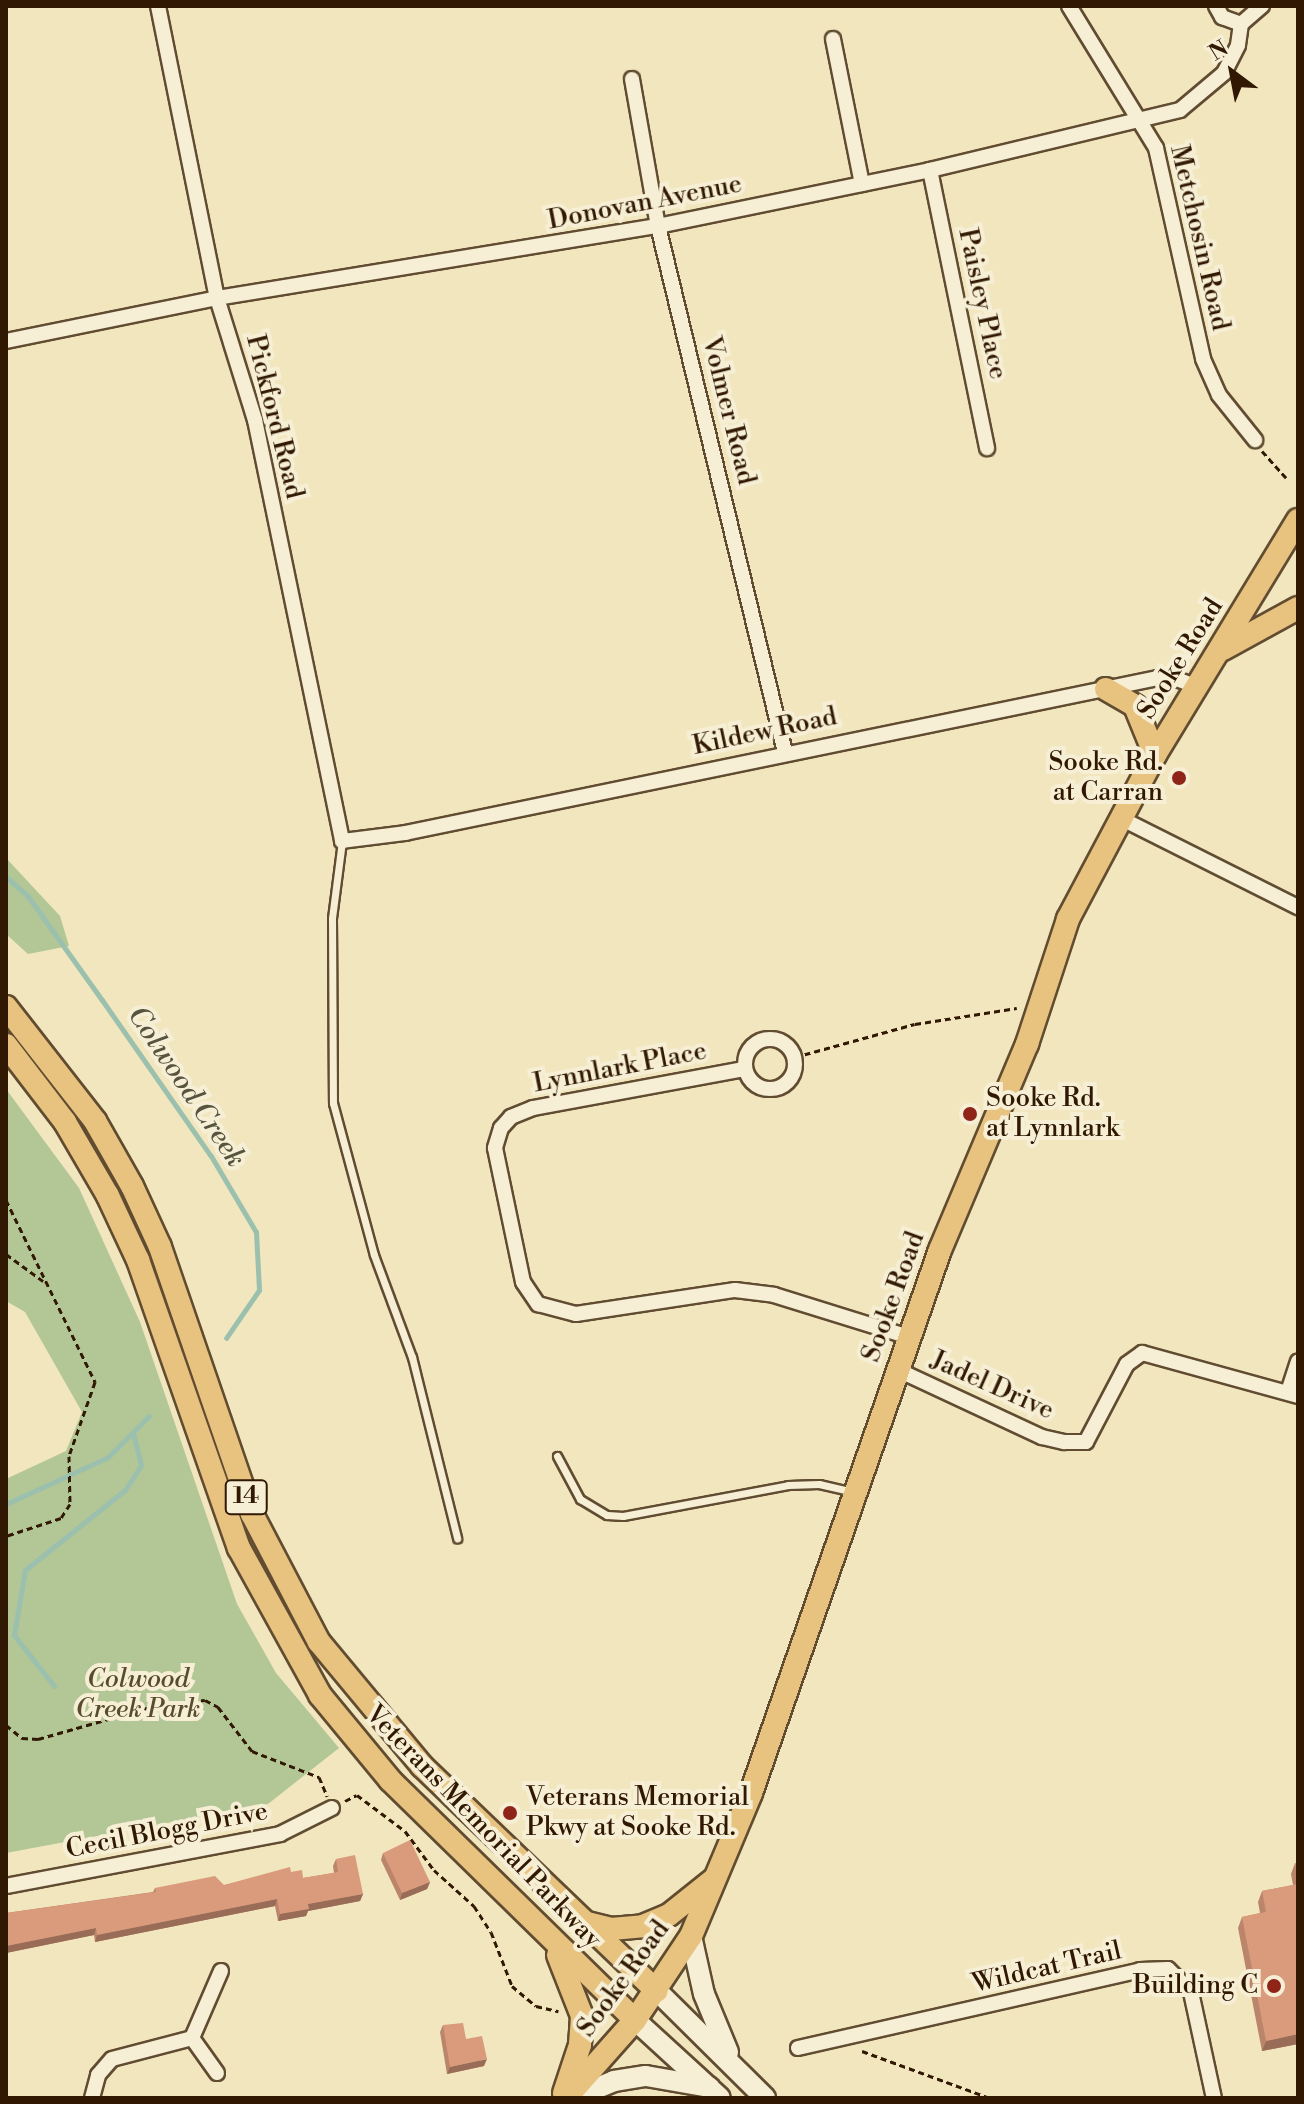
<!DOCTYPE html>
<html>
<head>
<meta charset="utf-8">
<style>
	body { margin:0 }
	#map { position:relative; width:1304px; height:2104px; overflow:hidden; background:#f1e6be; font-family:"Libre Bodoni",serif }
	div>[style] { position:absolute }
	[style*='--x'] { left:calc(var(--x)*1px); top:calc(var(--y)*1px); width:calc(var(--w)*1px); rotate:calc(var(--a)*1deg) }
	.green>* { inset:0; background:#b3c696 }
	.stream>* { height:5px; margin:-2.5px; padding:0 2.5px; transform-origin:2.5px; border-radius:2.5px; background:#9bc0ae }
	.path>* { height:3px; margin-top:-1.5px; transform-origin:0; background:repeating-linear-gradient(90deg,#311802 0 6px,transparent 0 10px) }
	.roads { filter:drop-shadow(2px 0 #614c31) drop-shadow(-2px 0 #614c31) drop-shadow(0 2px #614c31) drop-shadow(0 -2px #614c31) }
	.lane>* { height:7px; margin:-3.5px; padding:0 3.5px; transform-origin:3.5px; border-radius:3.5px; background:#f6efd5 }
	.street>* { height:14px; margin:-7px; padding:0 7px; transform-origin:7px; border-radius:7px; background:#f6efd5 }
	.street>.ring { margin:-7px; padding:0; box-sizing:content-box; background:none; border:14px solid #f6efd5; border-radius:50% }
	.secondary>* { height:20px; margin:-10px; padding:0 10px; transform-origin:10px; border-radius:10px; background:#f6efd5 }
	.primary>* { height:22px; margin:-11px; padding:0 11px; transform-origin:11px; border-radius:11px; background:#e8c37f }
	.wall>* { inset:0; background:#bb856b }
	.shaded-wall>* { inset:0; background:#986c57 }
	.building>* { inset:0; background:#d99b7c }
	.dots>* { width:22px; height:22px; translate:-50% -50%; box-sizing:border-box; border:4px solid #f6efd5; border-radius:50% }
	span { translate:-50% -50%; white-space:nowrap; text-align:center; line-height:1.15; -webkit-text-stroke:8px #f6efd5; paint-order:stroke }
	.shield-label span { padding:2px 6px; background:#f6efd5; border:2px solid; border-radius:6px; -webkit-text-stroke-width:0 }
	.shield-label { font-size:24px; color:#311802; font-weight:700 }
	.street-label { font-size:26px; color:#311802 }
	.poi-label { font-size:26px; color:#311802 }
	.right { translate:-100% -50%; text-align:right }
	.left { translate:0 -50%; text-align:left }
	.park-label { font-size:26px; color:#584c2e; font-style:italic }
	.water-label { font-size:28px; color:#56533e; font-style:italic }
	.frame { position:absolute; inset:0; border:8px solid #311802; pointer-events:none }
	.north { position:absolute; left:1192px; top:32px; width:80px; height:80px; -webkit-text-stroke:6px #f6efd5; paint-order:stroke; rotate:328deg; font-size:22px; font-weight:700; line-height:32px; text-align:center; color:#311802 }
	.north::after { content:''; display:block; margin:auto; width:28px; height:36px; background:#311802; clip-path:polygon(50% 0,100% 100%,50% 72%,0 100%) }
</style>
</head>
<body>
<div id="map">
	<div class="green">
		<div style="clip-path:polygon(6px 858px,60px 916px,69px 946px,28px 954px,6px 934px)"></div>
		<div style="clip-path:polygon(6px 1089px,79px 1188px,140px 1322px,237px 1604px,276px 1673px,339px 1748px,268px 1804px,6px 1853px,6px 1479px,66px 1451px,82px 1412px,25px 1312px,6px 1301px)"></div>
	</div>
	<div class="stream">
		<div style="--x:6;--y:877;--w:28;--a:41"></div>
		<div style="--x:27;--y:895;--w:129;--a:54.5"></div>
		<div style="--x:102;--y:1000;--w:190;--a:55.1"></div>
		<div style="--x:211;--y:1156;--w:88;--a:59.4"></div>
		<div style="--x:256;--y:1232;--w:58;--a:87"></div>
		<div style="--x:259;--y:1290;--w:58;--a:124.5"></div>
		<div style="--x:6;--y:1504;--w:112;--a:-24.7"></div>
		<div style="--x:108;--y:1457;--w:58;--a:-45"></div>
		<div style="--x:54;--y:1686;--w:65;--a:-128.1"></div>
		<div style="--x:14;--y:1635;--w:66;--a:-80.4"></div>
		<div style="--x:25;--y:1570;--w:128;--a:-38.7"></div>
		<div style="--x:125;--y:1490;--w:30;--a:-57"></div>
		<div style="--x:141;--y:1465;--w:30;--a:-104"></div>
	</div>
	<div class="path">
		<div style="--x:1262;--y:451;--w:36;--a:48"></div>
		<div style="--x:795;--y:1057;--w:124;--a:-15.4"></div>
		<div style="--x:915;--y:1024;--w:103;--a:-8.9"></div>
		<div style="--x:6;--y:1200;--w:203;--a:63.9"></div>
		<div style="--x:95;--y:1382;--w:78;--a:109.4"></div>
		<div style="--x:69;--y:1456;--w:48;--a:88.8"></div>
		<div style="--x:70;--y:1504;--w:17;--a:123"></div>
		<div style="--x:61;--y:1518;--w:58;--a:161.9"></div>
		<div style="--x:6;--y:1254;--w:46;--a:36.1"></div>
		<div style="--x:6;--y:1725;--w:21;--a:39"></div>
		<div style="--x:22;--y:1738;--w:16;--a:4"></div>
		<div style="--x:38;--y:1739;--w:128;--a:-15.9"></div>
		<div style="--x:161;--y:1704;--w:44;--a:-5.2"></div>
		<div style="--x:205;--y:1700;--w:15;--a:28"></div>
		<div style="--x:218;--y:1707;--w:56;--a:52.3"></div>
		<div style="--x:252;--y:1751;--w:72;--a:21.2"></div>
		<div style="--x:319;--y:1777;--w:21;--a:67"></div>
		<div style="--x:345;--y:1801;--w:13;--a:-27"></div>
		<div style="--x:357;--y:1795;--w:60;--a:36.9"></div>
		<div style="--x:405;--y:1831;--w:49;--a:53.4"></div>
		<div style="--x:434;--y:1870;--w:54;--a:42"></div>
		<div style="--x:474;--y:1906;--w:31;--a:57"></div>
		<div style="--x:491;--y:1932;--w:58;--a:68.7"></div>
		<div style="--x:512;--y:1986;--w:31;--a:40"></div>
		<div style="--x:536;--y:2006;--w:23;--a:13"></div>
		<div style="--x:862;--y:2051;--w:136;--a:20.2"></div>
	</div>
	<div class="roads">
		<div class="lane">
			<div style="--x:342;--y:841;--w:78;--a:97.4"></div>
			<div style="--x:332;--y:918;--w:185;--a:89.7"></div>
			<div style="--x:333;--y:1103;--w:157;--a:74.9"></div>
			<div style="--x:374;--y:1255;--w:109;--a:69.6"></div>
			<div style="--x:412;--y:1357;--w:187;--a:76"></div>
			<div style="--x:557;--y:1456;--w:49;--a:61.9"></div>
			<div style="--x:580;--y:1499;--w:31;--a:31"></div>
			<div style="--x:607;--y:1515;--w:16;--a:4"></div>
			<div style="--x:623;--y:1516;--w:168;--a:-10.6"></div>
			<div style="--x:788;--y:1485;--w:31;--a:-2"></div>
			<div style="--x:819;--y:1484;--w:35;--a:13"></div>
		</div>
		<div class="street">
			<div style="--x:158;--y:6;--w:298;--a:78.6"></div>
			<div style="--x:217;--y:298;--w:128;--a:72.7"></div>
			<div style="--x:255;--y:420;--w:430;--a:78.3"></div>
			<div style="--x:342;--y:841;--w:64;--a:-7.2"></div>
			<div style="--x:405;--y:833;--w:779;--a:-11.63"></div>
			<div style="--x:1168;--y:676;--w:30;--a:20"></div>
			<div style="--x:1069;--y:6;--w:167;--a:58.5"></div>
			<div style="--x:1156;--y:148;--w:216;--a:77.4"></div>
			<div style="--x:1203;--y:359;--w:39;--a:66"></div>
			<div style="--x:1219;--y:395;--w:58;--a:51.3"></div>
			<div style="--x:1216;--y:6;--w:13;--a:61"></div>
			<div style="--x:1222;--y:17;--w:20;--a:20"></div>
			<div style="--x:1241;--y:24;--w:28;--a:-41"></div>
			<div style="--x:833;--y:39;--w:148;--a:78.7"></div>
			<div style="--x:632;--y:79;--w:149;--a:80"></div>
			<div style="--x:658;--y:226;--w:541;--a:76.43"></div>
			<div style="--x:930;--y:170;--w:284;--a:78.4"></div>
			<div style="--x:6;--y:341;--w:215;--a:-11.5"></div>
			<div style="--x:217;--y:298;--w:447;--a:-9.3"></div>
			<div style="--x:658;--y:226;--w:278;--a:-11.6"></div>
			<div style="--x:930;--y:170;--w:257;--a:-13.5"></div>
			<div style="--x:1180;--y:110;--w:57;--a:-40.1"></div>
			<div style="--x:1224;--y:73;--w:31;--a:-63"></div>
			<div style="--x:1238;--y:45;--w:21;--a:-82"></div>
			<div style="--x:1124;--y:820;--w:195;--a:26.6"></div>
			<div class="ring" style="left:745px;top:1039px;width:36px;height:36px"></div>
			<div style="--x:744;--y:1069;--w:215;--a:169.5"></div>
			<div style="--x:533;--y:1108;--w:24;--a:158"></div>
			<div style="--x:511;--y:1117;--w:15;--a:132"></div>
			<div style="--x:501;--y:1128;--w:21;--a:107"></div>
			<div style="--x:495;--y:1148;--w:137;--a:78.2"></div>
			<div style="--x:523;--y:1282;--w:27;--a:56"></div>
			<div style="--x:538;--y:1304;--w:39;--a:15"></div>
			<div style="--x:576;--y:1314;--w:161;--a:-8.6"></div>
			<div style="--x:735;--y:1290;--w:39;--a:7"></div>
			<div style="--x:774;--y:1295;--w:141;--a:17.3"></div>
			<div style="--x:898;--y:1370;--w:159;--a:25"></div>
			<div style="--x:1042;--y:1437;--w:23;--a:13"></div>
			<div style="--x:1064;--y:1442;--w:22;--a:0"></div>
			<div style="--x:1086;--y:1442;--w:88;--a:-62.3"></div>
			<div style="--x:1127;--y:1364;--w:19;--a:-36"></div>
			<div style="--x:1142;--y:1353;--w:162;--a:15.4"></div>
			<div style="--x:1288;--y:1392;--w:32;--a:-72"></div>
			<div style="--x:6;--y:1886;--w:279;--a:-10.7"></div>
			<div style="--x:280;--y:1834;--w:58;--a:-26.6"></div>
			<div style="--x:798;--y:2048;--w:351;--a:-12.8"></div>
			<div style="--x:1140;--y:1970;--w:28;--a:-2"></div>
			<div style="--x:1168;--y:1969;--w:33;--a:45"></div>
			<div style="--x:1191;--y:1992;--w:108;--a:77.8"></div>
			<div style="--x:217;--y:2073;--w:43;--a:-125.5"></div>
			<div style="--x:192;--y:2038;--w:73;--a:-66.6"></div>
			<div style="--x:92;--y:2098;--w:24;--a:-75"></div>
			<div style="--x:98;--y:2075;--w:21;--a:-49"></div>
			<div style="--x:112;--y:2059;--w:83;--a:-14.7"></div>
		</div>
		<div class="secondary">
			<div style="--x:691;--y:1936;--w:59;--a:77.4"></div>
			<div style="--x:704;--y:1994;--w:63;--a:67.5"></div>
			<div style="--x:657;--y:1991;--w:152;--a:44.7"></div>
			<div style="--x:635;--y:2020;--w:115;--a:42.5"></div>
			<div style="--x:573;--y:2098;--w:44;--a:-22.5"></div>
			<div style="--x:614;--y:2081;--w:32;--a:-9"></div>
			<div style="--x:646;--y:2076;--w:64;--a:9.9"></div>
		</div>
		<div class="primary">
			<div style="--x:1223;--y:649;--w:85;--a:-28.7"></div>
			<div style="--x:1106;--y:689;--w:34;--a:30"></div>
			<div style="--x:1135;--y:706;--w:53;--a:67.8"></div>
			<div style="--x:6;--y:1007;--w:145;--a:52"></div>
			<div style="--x:95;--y:1121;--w:75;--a:60.4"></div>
			<div style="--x:132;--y:1186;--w:67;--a:65.3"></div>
			<div style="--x:160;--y:1247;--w:282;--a:71"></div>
			<div style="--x:252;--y:1514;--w:144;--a:62.4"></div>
			<div style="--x:319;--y:1642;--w:161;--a:50.3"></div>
			<div style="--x:422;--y:1766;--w:325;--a:43.8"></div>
			<div style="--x:6;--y:1045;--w:97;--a:52.5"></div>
			<div style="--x:65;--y:1122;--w:86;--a:59.8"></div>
			<div style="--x:108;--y:1196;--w:71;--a:64.9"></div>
			<div style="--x:138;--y:1260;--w:305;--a:70.7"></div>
			<div style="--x:239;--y:1548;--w:168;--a:61.1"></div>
			<div style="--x:320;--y:1695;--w:110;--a:50.5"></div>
			<div style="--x:390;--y:1780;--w:343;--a:44.4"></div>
			<div style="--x:587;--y:1923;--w:25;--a:14"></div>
			<div style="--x:611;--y:1929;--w:32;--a:-5"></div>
			<div style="--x:643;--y:1926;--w:28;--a:-23"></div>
			<div style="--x:669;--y:1915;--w:56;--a:-38.5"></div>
			<div style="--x:558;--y:1955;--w:66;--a:68.5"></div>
			<div style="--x:582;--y:2016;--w:29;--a:94"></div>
			<div style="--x:580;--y:2045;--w:51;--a:108.4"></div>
			<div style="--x:566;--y:2098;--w:104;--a:-48.5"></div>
			<div style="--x:635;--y:2020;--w:101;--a:-56.3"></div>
			<div style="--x:691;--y:1936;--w:155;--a:-67.2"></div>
			<div style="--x:751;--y:1793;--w:575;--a:-70.81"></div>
			<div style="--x:940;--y:1250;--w:224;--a:-67.1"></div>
			<div style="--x:1027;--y:1044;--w:132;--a:-71.8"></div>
			<div style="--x:1068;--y:919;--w:186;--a:-62.1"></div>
			<div style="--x:1155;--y:755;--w:275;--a:-58.7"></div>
		</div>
	</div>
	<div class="wall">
		<div style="clip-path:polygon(383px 1853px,430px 1882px,427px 1889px,400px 1900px,381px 1860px)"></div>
		<div style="clip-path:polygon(336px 1859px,363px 1894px,360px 1901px,308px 1911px,306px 1916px,278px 1921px,275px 1906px,95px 1942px,94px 1935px,6px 1953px,6px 1913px,153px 1892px,155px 1888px,224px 1885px,291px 1872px,303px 1878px,334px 1873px,333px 1866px)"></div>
		<div style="clip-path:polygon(1295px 1863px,1298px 1863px,1298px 2044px,1262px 2051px,1238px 1928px,1242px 1917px,1260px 1913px,1258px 1902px,1262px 1891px,1293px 1885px,1291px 1874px)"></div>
		<div style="clip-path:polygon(443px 2025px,466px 2039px,484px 2066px,447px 2074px,440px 2032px)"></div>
	</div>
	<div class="shaded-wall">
		<div style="clip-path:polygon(430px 1882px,427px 1889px,400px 1900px,402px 1893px)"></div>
		<div style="clip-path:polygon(363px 1894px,360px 1901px,308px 1911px,306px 1916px,278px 1921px,280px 1914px,308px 1904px)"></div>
		<div style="clip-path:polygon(277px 1899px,275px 1906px,95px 1942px,97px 1935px)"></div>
		<div style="clip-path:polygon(96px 1928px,94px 1935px,6px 1953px,6px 1946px)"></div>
		<div style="clip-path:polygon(1298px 2034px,1298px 2044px,1262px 2051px,1266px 2041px)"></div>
		<div style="clip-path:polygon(487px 2059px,484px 2066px,447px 2074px,450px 2067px)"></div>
	</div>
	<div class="building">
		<div style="clip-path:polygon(410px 1840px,430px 1882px,402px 1893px,383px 1853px)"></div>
		<div style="clip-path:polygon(355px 1855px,363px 1894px,308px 1904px,309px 1909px,280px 1914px,277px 1899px,97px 1935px,96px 1928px,6px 1946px,6px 1913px,156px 1892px,155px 1888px,215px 1876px,224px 1885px,290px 1867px,291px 1872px,302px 1870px,303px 1878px,338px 1872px,336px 1859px)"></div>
		<div style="clip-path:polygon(1295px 1863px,1298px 1863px,1298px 1881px)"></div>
		<div style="clip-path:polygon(1298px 1884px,1298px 2034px,1266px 2041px,1242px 1917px,1266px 1912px,1262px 1891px)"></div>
		<div style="clip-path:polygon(463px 2023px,466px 2039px,482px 2036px,487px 2059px,450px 2067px,443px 2025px)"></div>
	</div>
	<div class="dots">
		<div style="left:1179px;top:778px;background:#8f2418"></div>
		<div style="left:970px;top:1114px;background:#8f2418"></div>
		<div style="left:510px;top:1813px;background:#8f2418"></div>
		<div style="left:1274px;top:1986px;background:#8f2418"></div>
	</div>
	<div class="shield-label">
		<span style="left:246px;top:1497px">14</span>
	</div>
	<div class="street-label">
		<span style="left:645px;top:203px;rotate:-11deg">Donovan Avenue</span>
		<span style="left:1199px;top:238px;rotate:77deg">Metchosin Road</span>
		<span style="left:982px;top:304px;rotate:78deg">Paisley Place</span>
		<span style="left:728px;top:411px;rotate:76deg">Volmer Road</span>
		<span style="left:274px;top:417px;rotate:76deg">Pickford Road</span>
		<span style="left:1181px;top:659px;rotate:-58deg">Sooke Road</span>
		<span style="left:765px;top:732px;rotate:-12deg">Kildew Road</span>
		<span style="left:620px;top:1068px;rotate:-11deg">Lynnlark Place</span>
		<span style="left:894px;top:1297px;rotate:-70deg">Sooke Road</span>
		<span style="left:992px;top:1386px;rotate:24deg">Jadel Drive</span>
		<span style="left:483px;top:1827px;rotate:46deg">Veterans Memorial Parkway</span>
		<span style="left:167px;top:1831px;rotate:-11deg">Cecil Blogg Drive</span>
		<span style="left:1047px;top:1968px;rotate:-13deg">Wildcat Trail</span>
		<span style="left:624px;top:1979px;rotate:-54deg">Sooke Road</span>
	</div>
	<div class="poi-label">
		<span class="right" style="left:1163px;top:778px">Sooke Rd.<br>at Carran</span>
		<span class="left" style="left:986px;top:1114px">Sooke Rd.<br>at Lynnlark</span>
		<span class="left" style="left:526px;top:1813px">Veterans Memorial<br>Pkwy at Sooke Rd.</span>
		<span class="right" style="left:1258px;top:1986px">Building C</span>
	</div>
	<div class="park-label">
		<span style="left:138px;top:1695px">Colwood<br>Creek Park</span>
	</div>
	<div class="water-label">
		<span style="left:186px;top:1087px;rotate:56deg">Colwood Creek</span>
	</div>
	<div class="frame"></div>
	<div class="north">N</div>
</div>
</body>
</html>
